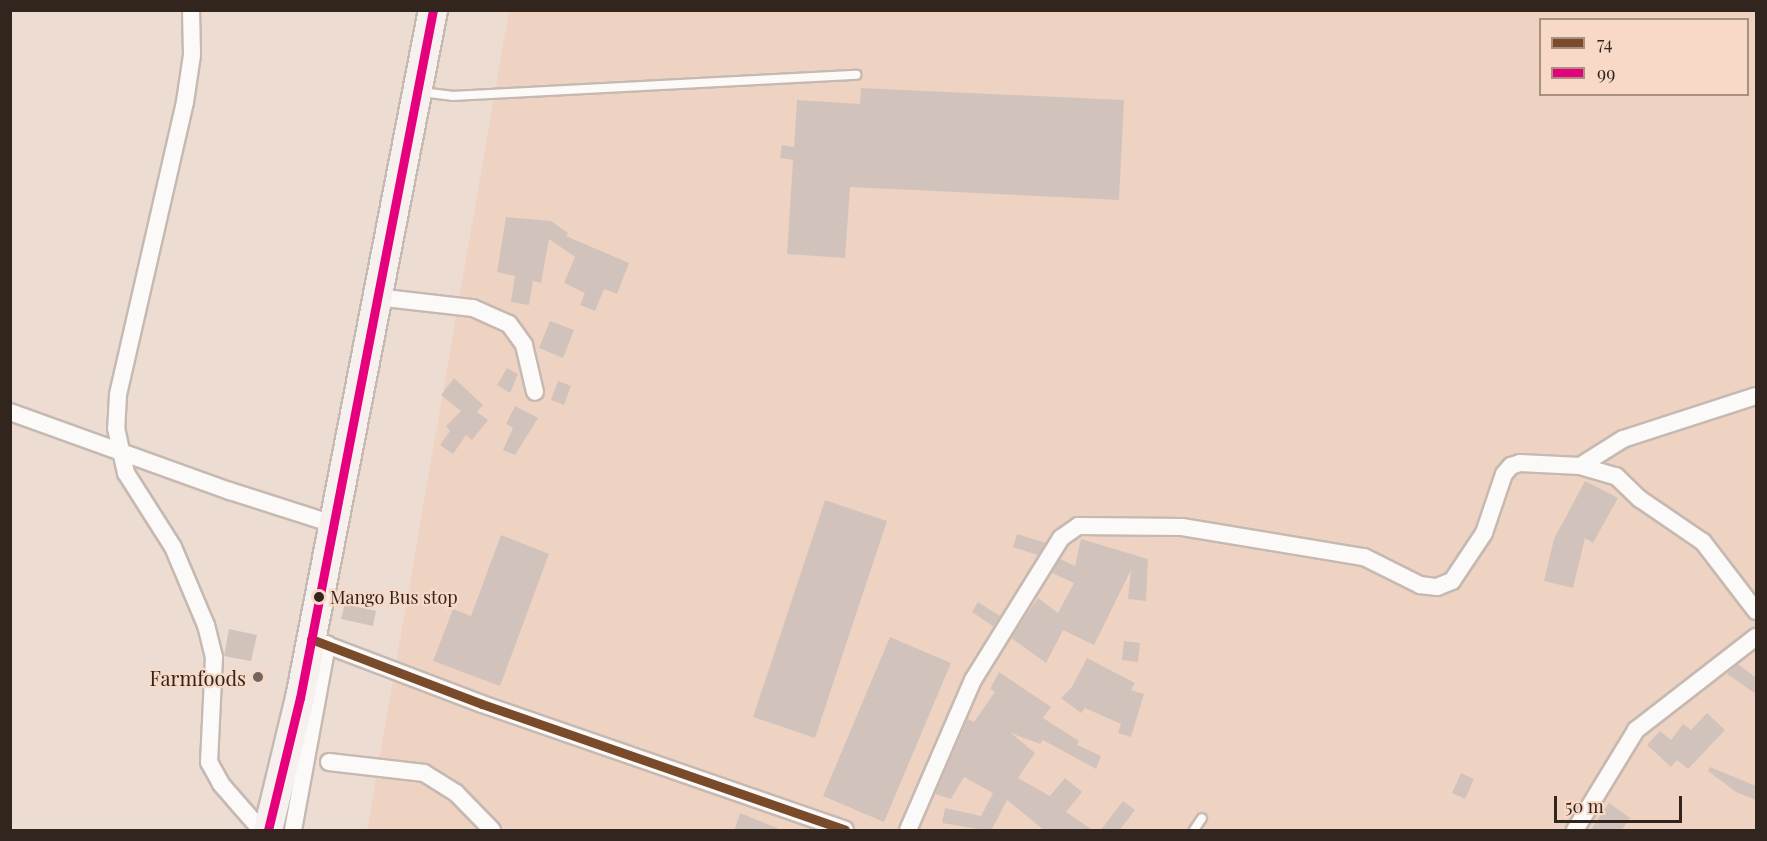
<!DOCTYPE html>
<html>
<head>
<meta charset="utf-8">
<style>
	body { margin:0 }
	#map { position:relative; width:1767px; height:841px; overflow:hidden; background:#eddcd2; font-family:"Playfair Display",serif }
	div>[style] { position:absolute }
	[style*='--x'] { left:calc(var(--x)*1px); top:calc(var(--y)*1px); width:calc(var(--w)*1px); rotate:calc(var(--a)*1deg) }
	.built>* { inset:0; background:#efd3c2 }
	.building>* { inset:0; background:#d1c3bb }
	.roads { filter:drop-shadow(2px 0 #c6b9b1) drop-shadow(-2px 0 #c6b9b1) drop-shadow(0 2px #c6b9b1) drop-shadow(0 -2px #c6b9b1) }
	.service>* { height:8px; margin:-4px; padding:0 4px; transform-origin:4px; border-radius:4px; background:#fcfaf8 }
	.minor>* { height:16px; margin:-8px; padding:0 8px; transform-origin:8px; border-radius:8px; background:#fcfaf8 }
	.trunk>* { height:28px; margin:-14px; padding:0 14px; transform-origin:14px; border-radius:14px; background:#f6f0ee }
	.bus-1>* { height:9px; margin:-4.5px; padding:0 4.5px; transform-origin:4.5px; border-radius:4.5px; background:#7a4b2a }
	.bus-2>* { height:9px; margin:-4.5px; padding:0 4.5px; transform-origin:4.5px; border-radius:4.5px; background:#e5007d }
	.dots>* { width:16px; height:16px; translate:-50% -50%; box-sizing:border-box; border:3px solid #f8d9c7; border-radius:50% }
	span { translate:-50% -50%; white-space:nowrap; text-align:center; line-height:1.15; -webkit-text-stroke:4.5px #f8d9c7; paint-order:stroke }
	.bus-label { font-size:18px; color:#31251e }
	.left { translate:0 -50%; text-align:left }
	.poi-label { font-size:20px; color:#31251e }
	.right { translate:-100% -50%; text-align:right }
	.frame { position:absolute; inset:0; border:12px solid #31251e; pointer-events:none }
	.legend { position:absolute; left:1539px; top:18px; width:210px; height:78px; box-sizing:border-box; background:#f8d9c7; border:2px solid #a89183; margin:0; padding:8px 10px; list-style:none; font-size:18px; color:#31251e }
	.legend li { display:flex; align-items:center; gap:12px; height:30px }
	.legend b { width:30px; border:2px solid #a89183 }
	.scale { position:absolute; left:1554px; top:796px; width:128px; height:27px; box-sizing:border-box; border:3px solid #31251e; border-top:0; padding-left:8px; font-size:18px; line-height:21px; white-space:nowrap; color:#31251e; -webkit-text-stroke:4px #f8d9c7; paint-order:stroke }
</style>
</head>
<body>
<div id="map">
	<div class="built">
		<div style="clip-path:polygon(evenodd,509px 11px,1756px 11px,1756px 830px,367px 830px,509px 11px,1540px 20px,1748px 20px,1748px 94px,1540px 94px,1540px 20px)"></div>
	</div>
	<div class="building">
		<div style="clip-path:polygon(861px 88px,1124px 100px,1119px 200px,850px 187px,845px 258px,787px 254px,793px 160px,780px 158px,782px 145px,794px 147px,797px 100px,860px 104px)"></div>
		<div style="clip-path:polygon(506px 217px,551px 221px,568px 233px,566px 236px,629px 263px,617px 294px,604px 289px,595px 311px,580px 305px,585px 293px,564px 283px,575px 257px,549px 239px,541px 283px,533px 281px,529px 305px,511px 302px,515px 276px,497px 272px)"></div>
		<div style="clip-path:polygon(550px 321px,574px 330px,563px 358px,539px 348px)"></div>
		<div style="clip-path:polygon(507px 368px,518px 374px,510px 393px,497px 385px)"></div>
		<div style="clip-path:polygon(454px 378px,483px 405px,477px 412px,488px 420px,472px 440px,466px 435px,453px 454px,440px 445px,450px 431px,446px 426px,461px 411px,441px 395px)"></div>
		<div style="clip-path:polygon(558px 381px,571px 386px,564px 405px,551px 400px)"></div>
		<div style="clip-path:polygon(515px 406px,538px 418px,515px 455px,503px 450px,513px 428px,506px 424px)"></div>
		<div style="clip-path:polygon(1585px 481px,1618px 498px,1593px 543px,1585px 538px,1573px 588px,1544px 581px,1554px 539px)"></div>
		<div style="clip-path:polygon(825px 500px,887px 521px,815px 738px,753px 717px)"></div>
		<div style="clip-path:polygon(1017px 534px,1046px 543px,1038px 555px,1013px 547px)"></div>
		<div style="clip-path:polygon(501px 535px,549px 554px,500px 686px,433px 661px,453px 609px,471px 616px)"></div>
		<div style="clip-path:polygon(1081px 539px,1148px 559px,1146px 601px,1128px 599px,1131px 570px,1094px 645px,1063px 630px,1046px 663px,1011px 638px,1038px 598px,1058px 613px,1074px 583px,1052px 573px,1060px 559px,1075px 566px)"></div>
		<div style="clip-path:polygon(978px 602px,1000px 616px,994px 627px,972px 612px)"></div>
		<div style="clip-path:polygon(345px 604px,376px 611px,373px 626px,341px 619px)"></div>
		<div style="clip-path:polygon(229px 629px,257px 635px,251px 661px,224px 656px)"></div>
		<div style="clip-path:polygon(890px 637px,951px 663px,884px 822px,823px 796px)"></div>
		<div style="clip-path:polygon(1124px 641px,1140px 643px,1138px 662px,1122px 660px)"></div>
		<div style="clip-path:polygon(1087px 658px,1135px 683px,1131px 690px,1144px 694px,1131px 737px,1118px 733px,1121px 724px,1085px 708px,1081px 713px,1061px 698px,1072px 687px)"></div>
		<div style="clip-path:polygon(1738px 664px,1756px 678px,1756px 694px,1727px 674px)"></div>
		<div style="clip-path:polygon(999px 672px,1051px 707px,1043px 718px,1079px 741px,1077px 745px,1101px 756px,1096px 769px,1043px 740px,1040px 744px,1011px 733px,1035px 753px,1018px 778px,1050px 796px,1065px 778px,1082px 792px,1066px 812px,1094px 831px,1045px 831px,1007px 800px,991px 831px,942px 823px,945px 808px,981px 816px,993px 793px,964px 777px,951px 799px,935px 794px,968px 719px,974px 722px,995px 692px,990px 689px)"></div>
		<div style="clip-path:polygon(1707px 713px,1725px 730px,1688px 769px,1677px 760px,1671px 767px,1647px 745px,1660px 731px,1671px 740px,1683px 724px,1691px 730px)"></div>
		<div style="clip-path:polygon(1710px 767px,1756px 786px,1756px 800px,1736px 792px,1708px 771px)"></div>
		<div style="clip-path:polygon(1461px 773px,1474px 779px,1465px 799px,1452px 793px)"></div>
		<div style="clip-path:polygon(1123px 801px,1135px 810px,1119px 831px,1100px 831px)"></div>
		<div style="clip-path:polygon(1609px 803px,1630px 818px,1621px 831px,1590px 831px)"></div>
		<div style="clip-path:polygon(740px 813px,782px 830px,782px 831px,734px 831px)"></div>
	</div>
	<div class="roads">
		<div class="service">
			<div style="--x:421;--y:92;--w:31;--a:7"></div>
			<div style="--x:452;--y:96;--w:405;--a:-3"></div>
			<div style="--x:1194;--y:830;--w:14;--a:-56"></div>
		</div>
		<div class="minor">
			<div style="--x:191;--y:10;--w:45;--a:88.7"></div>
			<div style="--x:192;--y:55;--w:48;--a:98.5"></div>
			<div style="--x:185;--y:102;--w:301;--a:102.9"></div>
			<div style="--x:118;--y:395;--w:33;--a:93"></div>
			<div style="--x:116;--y:428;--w:46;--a:77.5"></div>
			<div style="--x:126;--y:473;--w:88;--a:57.6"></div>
			<div style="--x:173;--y:547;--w:85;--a:67.1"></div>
			<div style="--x:206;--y:625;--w:33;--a:76"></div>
			<div style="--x:214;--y:657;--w:105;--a:92.7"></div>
			<div style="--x:209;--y:762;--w:25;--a:61"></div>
			<div style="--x:221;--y:784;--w:61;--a:49"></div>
			<div style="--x:376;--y:297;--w:98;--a:6.5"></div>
			<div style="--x:473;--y:308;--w:39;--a:24"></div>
			<div style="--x:509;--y:324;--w:26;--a:54"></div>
			<div style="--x:524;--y:345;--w:48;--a:76.8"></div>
			<div style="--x:10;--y:412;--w:234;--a:19.8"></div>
			<div style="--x:230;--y:491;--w:108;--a:17.8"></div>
			<div style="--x:1580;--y:466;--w:51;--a:-32.1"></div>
			<div style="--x:1623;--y:439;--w:140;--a:-17.9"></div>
			<div style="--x:311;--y:639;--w:183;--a:20.8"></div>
			<div style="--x:482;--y:704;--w:384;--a:19.1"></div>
			<div style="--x:329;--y:762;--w:96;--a:6.6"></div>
			<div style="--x:424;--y:773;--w:38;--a:32"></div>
			<div style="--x:456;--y:793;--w:52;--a:45.8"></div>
			<div style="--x:293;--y:830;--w:189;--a:-79.6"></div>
			<div style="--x:908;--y:830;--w:163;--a:-66.6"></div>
			<div style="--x:973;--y:680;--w:167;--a:-58.2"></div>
			<div style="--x:1061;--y:538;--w:21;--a:-35"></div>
			<div style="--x:1078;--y:526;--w:104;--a:0.6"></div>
			<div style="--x:1182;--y:527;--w:184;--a:9.4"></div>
			<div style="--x:1364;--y:557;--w:63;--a:26.6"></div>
			<div style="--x:1420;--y:585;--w:17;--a:7"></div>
			<div style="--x:1437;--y:587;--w:16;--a:-22"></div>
			<div style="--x:1452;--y:581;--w:58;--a:-56.3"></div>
			<div style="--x:1484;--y:533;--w:62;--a:-71.3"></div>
			<div style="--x:1504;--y:474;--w:11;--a:-49"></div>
			<div style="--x:1511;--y:466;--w:9;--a:-18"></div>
			<div style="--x:1520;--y:463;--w:60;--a:2.9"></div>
			<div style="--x:1580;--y:466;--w:37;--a:16"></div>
			<div style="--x:1616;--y:476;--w:33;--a:44"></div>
			<div style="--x:1640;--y:499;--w:76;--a:34.3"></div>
			<div style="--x:1703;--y:542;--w:87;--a:52.5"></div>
			<div style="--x:1575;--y:830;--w:117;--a:-58.6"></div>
			<div style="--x:1636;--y:730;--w:152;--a:-37.8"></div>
		</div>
		<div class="trunk">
			<div style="--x:268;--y:830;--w:136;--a:-76.4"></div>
			<div style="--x:300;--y:698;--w:701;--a:-79.06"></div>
		</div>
	</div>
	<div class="bus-1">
		<div style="--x:311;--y:639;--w:183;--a:20.8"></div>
		<div style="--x:482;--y:704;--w:384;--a:19.1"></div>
	</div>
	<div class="bus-2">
		<div style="--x:268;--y:830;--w:136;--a:-76.4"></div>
		<div style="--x:300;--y:698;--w:701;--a:-79.06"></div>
	</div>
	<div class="dots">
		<div style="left:319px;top:597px;background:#31251e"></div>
		<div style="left:258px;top:677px;background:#73655d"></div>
	</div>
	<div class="bus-label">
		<span class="left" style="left:330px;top:597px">Mango Bus stop</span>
	</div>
	<div class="poi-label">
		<span class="right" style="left:246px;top:677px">Farmfoods</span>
	</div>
	<div class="frame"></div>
	<ul class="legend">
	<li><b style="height:8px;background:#7a4b2a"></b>74</li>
	<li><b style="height:8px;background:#e5007d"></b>99</li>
	</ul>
	<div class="scale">50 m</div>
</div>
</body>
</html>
